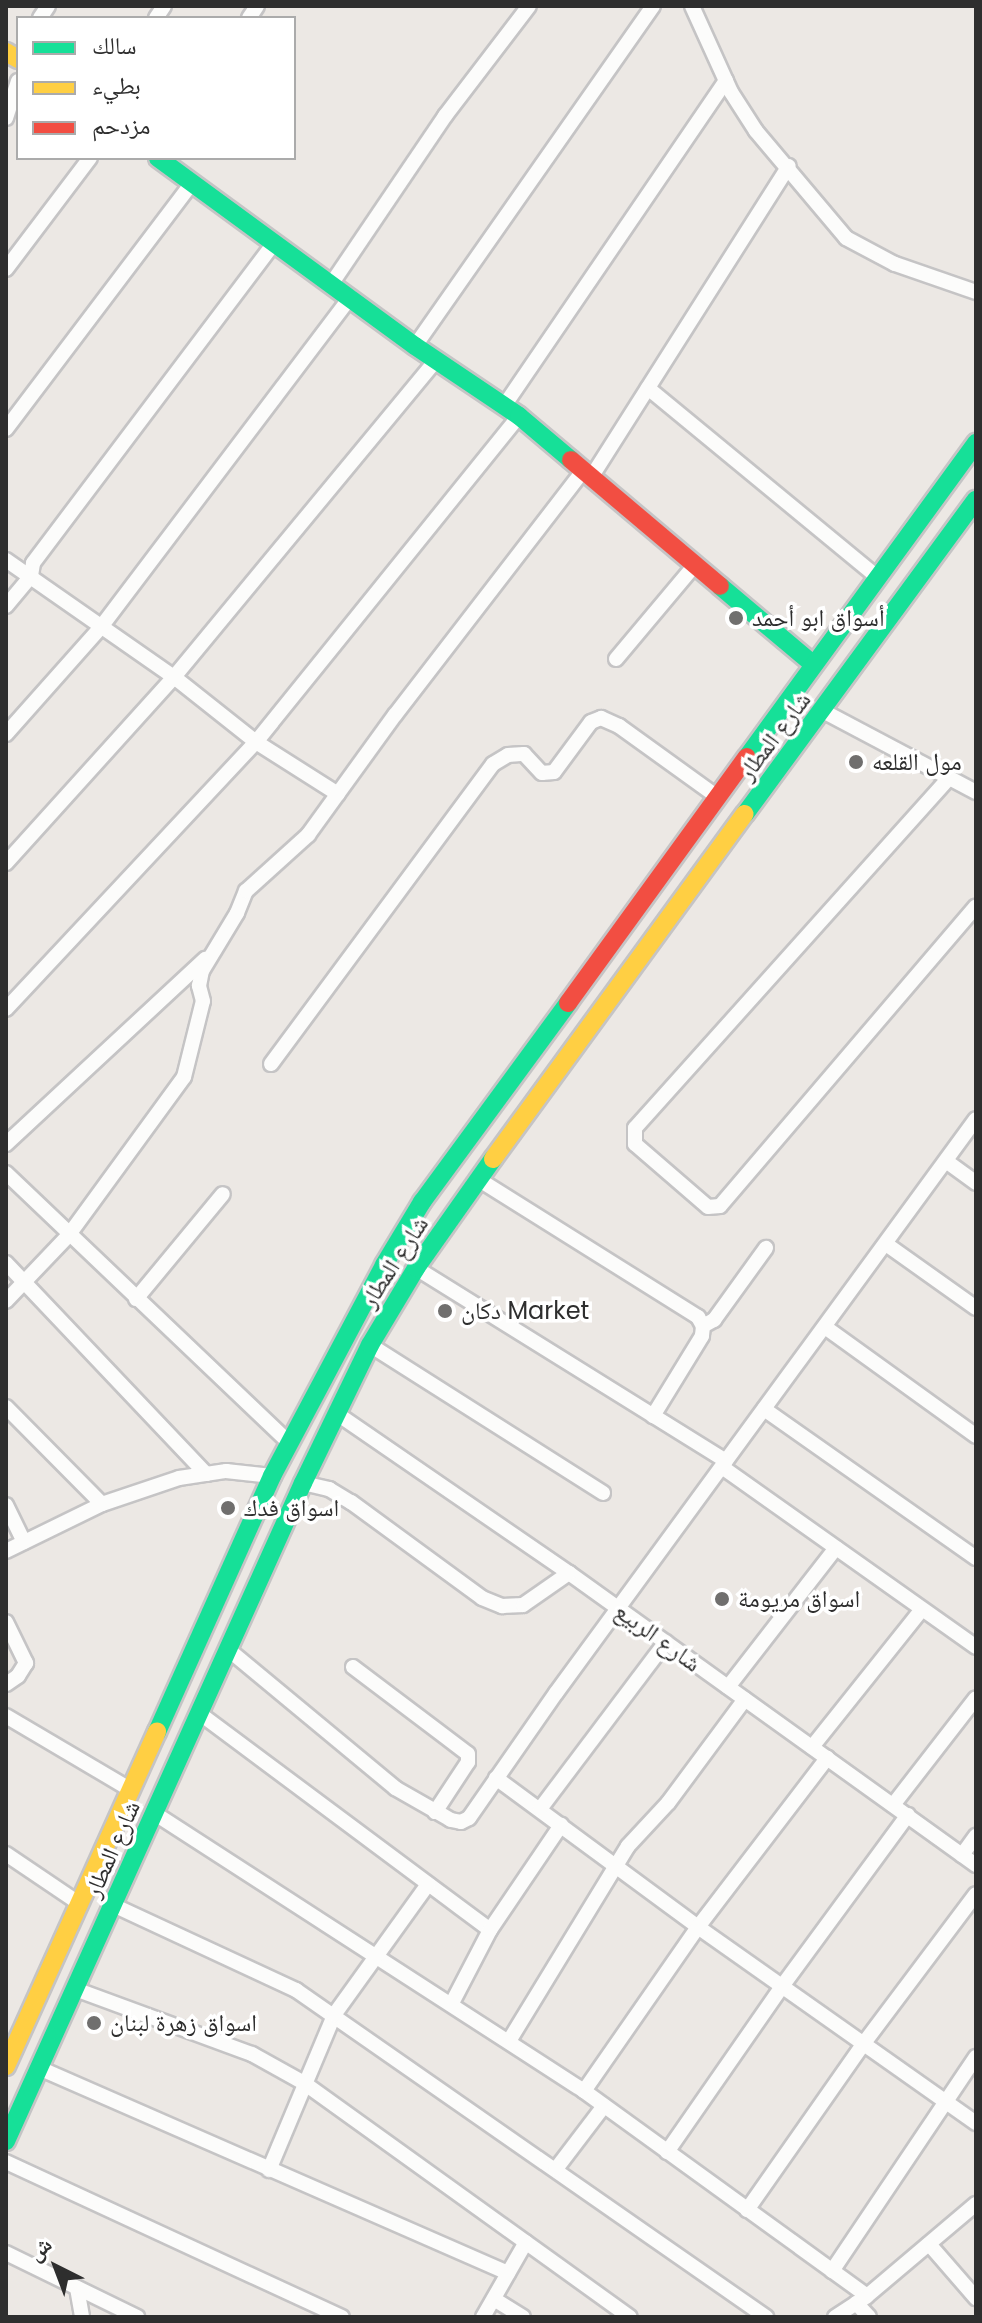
<!DOCTYPE html>
<html>
<head>
<meta charset="utf-8">
<style>
	body { margin:0 }
	#map { position:relative; width:982px; height:2323px; overflow:hidden; background:#ece8e4; font-family:Poppins,"Noto Naskh Arabic",sans-serif }
	div>[style] { position:absolute }
	[style*='--x'] { left:calc(var(--x)*1px); top:calc(var(--y)*1px); width:calc(var(--w)*1px); rotate:calc(var(--a)*1deg) }
	.roads { filter:drop-shadow(2px 0 #c5c4c5) drop-shadow(-2px 0 #c5c4c5) drop-shadow(0 2px #c5c4c5) drop-shadow(0 -2px #c5c4c5) }
	.street>* { height:14px; margin:-7px; padding:0 7px; transform-origin:7px; border-radius:7px; background:#fcfcfb }
	.fast>* { height:18px; margin:-9px; padding:0 9px; transform-origin:9px; border-radius:9px; background:#16e098 }
	.slow>* { height:18px; margin:-9px; padding:0 9px; transform-origin:9px; border-radius:9px; background:#ffcf43 }
	.jam>* { height:18px; margin:-9px; padding:0 9px; transform-origin:9px; border-radius:9px; background:#f24e42 }
	.dots>* { width:22px; height:22px; translate:-50% -50%; box-sizing:border-box; border:4px solid #fff; border-radius:50% }
	span { translate:-50% -50%; white-space:nowrap; text-align:center; line-height:1.15; -webkit-text-stroke:7px #fff; paint-order:stroke }
	.poi-label { font-size:24px; color:#2e2e2e }
	.left { translate:0 -50%; text-align:left }
	.street-label { font-size:24px; color:#2e2e2e }
	.frame { position:absolute; inset:0; border:8px solid #2e2e2e; pointer-events:none }
	.legend { position:absolute; left:16px; top:16px; width:280px; height:144px; box-sizing:border-box; background:#fff; border:2px solid #ababab; margin:0; padding:10px 14px; list-style:none; font-size:24px; color:#2e2e2e }
	.legend li { display:flex; align-items:center; gap:16px; height:40px }
	.legend b { width:40px; border:2px solid #ababab }
	.north { position:absolute; left:16px; top:2227px; width:80px; height:80px; -webkit-text-stroke:6px #fff; paint-order:stroke; rotate:318deg; font-size:22px; font-weight:700; line-height:32px; text-align:center; color:#2e2e2e }
	.north::after { content:''; display:block; margin:auto; width:28px; height:36px; background:#2e2e2e; clip-path:polygon(50% 0,100% 100%,50% 72%,0 100%) }
</style>
</head>
<body>
<div id="map">
	<div class="roads">
		<div class="street">
			<div style="--x:692;--y:6;--w:94;--a:65.6"></div>
			<div style="--x:731;--y:92;--w:46;--a:57.3"></div>
			<div style="--x:756;--y:131;--w:140;--a:49.9"></div>
			<div style="--x:846;--y:238;--w:55;--a:28"></div>
			<div style="--x:895;--y:264;--w:86;--a:19.1"></div>
			<div style="--x:40;--y:18;--w:14;--a:-56"></div>
			<div style="--x:156;--y:18;--w:14;--a:-56"></div>
			<div style="--x:249;--y:18;--w:14;--a:-56"></div>
			<div style="--x:6;--y:118;--w:39;--a:-72"></div>
			<div style="--x:6;--y:269;--w:139;--a:-52.9"></div>
			<div style="--x:332;--y:283;--w:202;--a:-55.9"></div>
			<div style="--x:445;--y:116;--w:138;--a:-52.6"></div>
			<div style="--x:415;--y:346;--w:415;--a:-55"></div>
			<div style="--x:648;--y:388;--w:297;--a:39.5"></div>
			<div style="--x:504;--y:406;--w:394;--a:-55.7"></div>
			<div style="--x:6;--y:429;--w:308;--a:-52.9"></div>
			<div style="--x:592;--y:476;--w:367;--a:-57.6"></div>
			<div style="--x:6;--y:560;--w:205;--a:34.9"></div>
			<div style="--x:174;--y:677;--w:105;--a:38.4"></div>
			<div style="--x:256;--y:742;--w:97;--a:32.4"></div>
			<div style="--x:6;--y:606;--w:39;--a:-50"></div>
			<div style="--x:31;--y:576;--w:13;--a:-81"></div>
			<div style="--x:33;--y:563;--w:402;--a:-53"></div>
			<div style="--x:616;--y:659;--w:123;--a:-50"></div>
			<div style="--x:823;--y:711;--w:173;--a:27.9"></div>
			<div style="--x:6;--y:734;--w:143;--a:-48.4"></div>
			<div style="--x:101;--y:627;--w:414;--a:-52.9"></div>
			<div style="--x:949;--y:778;--w:470;--a:131.9"></div>
			<div style="--x:635;--y:1128;--w:16;--a:90"></div>
			<div style="--x:635;--y:1144;--w:96;--a:40.8"></div>
			<div style="--x:708;--y:1207;--w:12;--a:-5"></div>
			<div style="--x:720;--y:1206;--w:394;--a:-49.5"></div>
			<div style="--x:6;--y:863;--w:251;--a:-47.9"></div>
			<div style="--x:174;--y:677;--w:411;--a:-50.4"></div>
			<div style="--x:6;--y:1009;--w:366;--a:-46.9"></div>
			<div style="--x:256;--y:742;--w:419;--a:-51.1"></div>
			<div style="--x:271;--y:1064;--w:373;--a:-53.5"></div>
			<div style="--x:493;--y:764;--w:17;--a:-31"></div>
			<div style="--x:508;--y:755;--w:16;--a:-4"></div>
			<div style="--x:524;--y:754;--w:26;--a:47"></div>
			<div style="--x:542;--y:773;--w:12;--a:-5"></div>
			<div style="--x:554;--y:772;--w:62;--a:-53.5"></div>
			<div style="--x:591;--y:722;--w:11;--a:-22"></div>
			<div style="--x:601;--y:718;--w:20;--a:24"></div>
			<div style="--x:619;--y:726;--w:120;--a:35.8"></div>
			<div style="--x:6;--y:1144;--w:272;--a:-42.9"></div>
			<div style="--x:946;--y:1161;--w:37;--a:36"></div>
			<div style="--x:6;--y:1173;--w:392;--a:43.6"></div>
			<div style="--x:478;--y:1179;--w:260;--a:32.1"></div>
			<div style="--x:698;--y:1317;--w:10;--a:61"></div>
			<div style="--x:703;--y:1326;--w:10;--a:96"></div>
			<div style="--x:702;--y:1336;--w:94;--a:121.5"></div>
			<div style="--x:886;--y:1244;--w:110;--a:35.4"></div>
			<div style="--x:6;--y:1263;--w:291;--a:46.5"></div>
			<div style="--x:416;--y:1268;--w:365;--a:31.9"></div>
			<div style="--x:136;--y:1299;--w:136;--a:-50.4"></div>
			<div style="--x:6;--y:1301;--w:90;--a:-46.4"></div>
			<div style="--x:68;--y:1236;--w:197;--a:-53.9"></div>
			<div style="--x:184;--y:1077;--w:78;--a:-76"></div>
			<div style="--x:203;--y:1001;--w:16;--a:-105"></div>
			<div style="--x:199;--y:986;--w:15;--a:-79"></div>
			<div style="--x:202;--y:971;--w:68;--a:-58.9"></div>
			<div style="--x:237;--y:913;--w:24;--a:-68"></div>
			<div style="--x:246;--y:891;--w:84;--a:-42.1"></div>
			<div style="--x:308;--y:835;--w:148;--a:-54.1"></div>
			<div style="--x:395;--y:715;--w:309;--a:-52.4"></div>
			<div style="--x:703;--y:1326;--w:13;--a:-29"></div>
			<div style="--x:714;--y:1320;--w:89;--a:-54.2"></div>
			<div style="--x:825;--y:1327;--w:186;--a:35.8"></div>
			<div style="--x:370;--y:1345;--w:276;--a:32.4"></div>
			<div style="--x:6;--y:1407;--w:136;--a:45.3"></div>
			<div style="--x:764;--y:1409;--w:259;--a:35.1"></div>
			<div style="--x:336;--y:1413;--w:283;--a:34.5"></div>
			<div style="--x:569;--y:1573;--w:501;--a:35.66"></div>
			<div style="--x:722;--y:1467;--w:311;--a:35.3"></div>
			<div style="--x:303;--y:1483;--w:27;--a:13"></div>
			<div style="--x:329;--y:1489;--w:26;--a:31"></div>
			<div style="--x:351;--y:1502;--w:162;--a:36.2"></div>
			<div style="--x:482;--y:1598;--w:22;--a:22"></div>
			<div style="--x:502;--y:1606;--w:21;--a:-3"></div>
			<div style="--x:523;--y:1605;--w:56;--a:-34.8"></div>
			<div style="--x:6;--y:1505;--w:41;--a:64.1"></div>
			<div style="--x:6;--y:1551;--w:107;--a:-26.1"></div>
			<div style="--x:102;--y:1504;--w:81;--a:-18.7"></div>
			<div style="--x:179;--y:1478;--w:48;--a:-8.5"></div>
			<div style="--x:226;--y:1471;--w:46;--a:6.2"></div>
			<div style="--x:6;--y:1622;--w:46;--a:64"></div>
			<div style="--x:26;--y:1663;--w:15;--a:122"></div>
			<div style="--x:18;--y:1676;--w:14;--a:146"></div>
			<div style="--x:229;--y:1650;--w:216;--a:39.7"></div>
			<div style="--x:395;--y:1788;--w:64;--a:29.7"></div>
			<div style="--x:451;--y:1820;--w:10;--a:11"></div>
			<div style="--x:461;--y:1822;--w:9;--a:-27"></div>
			<div style="--x:469;--y:1818;--w:152;--a:-55.2"></div>
			<div style="--x:556;--y:1693;--w:711;--a:-53.81"></div>
			<div style="--x:353;--y:1667;--w:144;--a:37.1"></div>
			<div style="--x:468;--y:1754;--w:8;--a:90"></div>
			<div style="--x:468;--y:1762;--w:60;--a:123.4"></div>
			<div style="--x:728;--y:1687;--w:176;--a:-52.2"></div>
			<div style="--x:199;--y:1713;--w:363;--a:36.7"></div>
			<div style="--x:6;--y:1716;--w:145;--a:30.6"></div>
			<div style="--x:812;--y:1747;--w:176;--a:-51.4"></div>
			<div style="--x:496;--y:1778;--w:251;--a:36.4"></div>
			<div style="--x:698;--y:1927;--w:340;--a:35.2"></div>
			<div style="--x:893;--y:1805;--w:135;--a:-52.2"></div>
			<div style="--x:540;--y:1809;--w:209;--a:-53"></div>
			<div style="--x:154;--y:1813;--w:512;--a:32.88"></div>
			<div style="--x:584;--y:2091;--w:349;--a:35.9"></div>
			<div style="--x:6;--y:1854;--w:89;--a:34"></div>
			<div style="--x:962;--y:1855;--w:24;--a:-54"></div>
			<div style="--x:113;--y:1905;--w:202;--a:24.9"></div>
			<div style="--x:296;--y:1990;--w:573;--a:34.83"></div>
			<div style="--x:75;--y:1989;--w:189;--a:20.2"></div>
			<div style="--x:252;--y:2054;--w:60;--a:29.1"></div>
			<div style="--x:304;--y:2083;--w:401;--a:35.7"></div>
			<div style="--x:452;--y:2003;--w:82;--a:-62.5"></div>
			<div style="--x:490;--y:1930;--w:127;--a:-55.9"></div>
			<div style="--x:509;--y:2041;--w:228;--a:-58.6"></div>
			<div style="--x:628;--y:1846;--w:59;--a:-47.1"></div>
			<div style="--x:668;--y:1803;--w:129;--a:-53.5"></div>
			<div style="--x:39;--y:2068;--w:512;--a:23.61"></div>
			<div style="--x:584;--y:2091;--w:200;--a:-55.2"></div>
			<div style="--x:698;--y:1927;--w:213;--a:-52.6"></div>
			<div style="--x:667;--y:2152;--w:203;--a:-55.2"></div>
			<div style="--x:783;--y:1985;--w:211;--a:-53.7"></div>
			<div style="--x:6;--y:2162;--w:370;--a:24.8"></div>
			<div style="--x:556;--y:2169;--w:79;--a:-52.7"></div>
			<div style="--x:269;--y:2170;--w:168;--a:-67.2"></div>
			<div style="--x:334;--y:2015;--w:161;--a:-54.3"></div>
			<div style="--x:747;--y:2210;--w:204;--a:-55"></div>
			<div style="--x:864;--y:2043;--w:186;--a:-53.1"></div>
			<div style="--x:929;--y:2244;--w:72;--a:49"></div>
			<div style="--x:6;--y:2253;--w:146;--a:26"></div>
			<div style="--x:832;--y:2271;--w:258;--a:-56.1"></div>
			<div style="--x:77;--y:2288;--w:29;--a:80"></div>
			<div style="--x:494;--y:2299;--w:34;--a:32"></div>
			<div style="--x:856;--y:2303;--w:19;--a:47"></div>
			<div style="--x:483;--y:2317;--w:86;--a:-60.2"></div>
			<div style="--x:835;--y:2317;--w:38;--a:-33"></div>
			<div style="--x:867;--y:2296;--w:143;--a:-40.2"></div>
		</div>
		<div class="fast">
			<div style="--x:158;--y:158;--w:318;--a:36.2"></div>
			<div style="--x:415;--y:346;--w:125;--a:33.9"></div>
			<div style="--x:519;--y:416;--w:68;--a:40.2"></div>
			<div style="--x:720;--y:586;--w:121;--a:40"></div>
			<div style="--x:747;--y:757;--w:389;--a:-53.9"></div>
			<div style="--x:745;--y:814;--w:390;--a:-53.7"></div>
			<div style="--x:157;--y:1732;--w:281;--a:-65.8"></div>
			<div style="--x:272;--y:1476;--w:239;--a:-62"></div>
			<div style="--x:384;--y:1265;--w:74;--a:-58.9"></div>
			<div style="--x:422;--y:1202;--w:247;--a:-53.7"></div>
			<div style="--x:6;--y:2141;--w:722;--a:-65.71"></div>
			<div style="--x:303;--y:1483;--w:153;--a:-64.1"></div>
			<div style="--x:370;--y:1345;--w:90;--a:-59.1"></div>
			<div style="--x:416;--y:1268;--w:133;--a:-54.8"></div>
		</div>
		<div class="slow">
			<div style="--x:6;--y:52;--w:14;--a:30"></div>
			<div style="--x:493;--y:1159;--w:427;--a:-53.9"></div>
			<div style="--x:6;--y:2066;--w:367;--a:-65.7"></div>
		</div>
		<div class="jam">
			<div style="--x:571;--y:460;--w:195;--a:40.2"></div>
			<div style="--x:568;--y:1003;--w:304;--a:-54"></div>
		</div>
	</div>
	<div class="dots">
		<div style="left:736px;top:618px;background:#706f6e"></div>
		<div style="left:856px;top:762px;background:#706f6e"></div>
		<div style="left:445px;top:1311px;background:#706f6e"></div>
		<div style="left:228px;top:1508px;background:#706f6e"></div>
		<div style="left:722px;top:1599px;background:#706f6e"></div>
		<div style="left:94px;top:2023px;background:#706f6e"></div>
	</div>
	<div class="poi-label">
		<span class="left" style="left:752px;top:618px">أسواق ابو أحمد</span>
		<span class="left" style="left:872px;top:762px">مول القلعه</span>
		<span class="left" style="left:461px;top:1311px">دكان Market</span>
		<span class="left" style="left:244px;top:1508px">اسواق فدك</span>
		<span class="left" style="left:738px;top:1599px">اسواق مريومة</span>
		<span class="left" style="left:110px;top:2023px">اسواق زهرة لبنان</span>
	</div>
	<div class="street-label">
		<span style="left:774px;top:736px;rotate:-53deg">شارع المطار</span>
		<span style="left:394px;top:1262px;rotate:-57deg">شارع المطار</span>
		<span style="left:658px;top:1637px;rotate:36deg">شارع الربيع</span>
		<span style="left:112px;top:1849px;rotate:-66deg">شارع المطار</span>
	</div>
	<div class="frame"></div>
	<ul class="legend">
	<li><b style="height:10px;background:#16e098"></b>سالك</li>
	<li><b style="height:10px;background:#ffcf43"></b>بطيء</li>
	<li><b style="height:10px;background:#f24e42"></b>مزدحم</li>
	</ul>
	<div class="north">ش</div>
</div>
</body>
</html>
